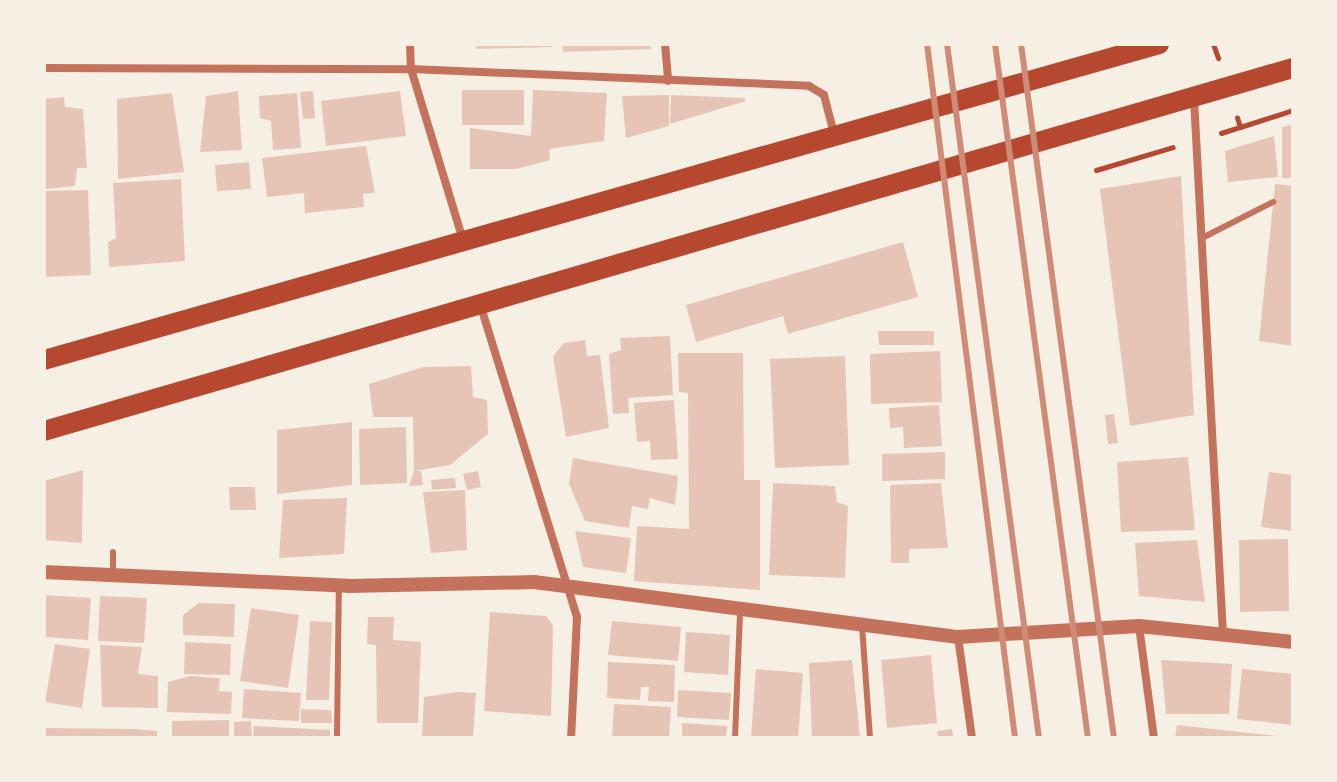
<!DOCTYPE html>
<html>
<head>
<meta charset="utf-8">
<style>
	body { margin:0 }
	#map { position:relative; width:1337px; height:782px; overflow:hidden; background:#f6efe4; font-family:"Space Grotesk",sans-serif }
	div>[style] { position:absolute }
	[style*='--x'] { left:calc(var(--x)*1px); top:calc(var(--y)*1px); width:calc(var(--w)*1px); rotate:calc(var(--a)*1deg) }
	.building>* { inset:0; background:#e6c5b7 }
	.path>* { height:5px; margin:-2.5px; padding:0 2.5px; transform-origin:2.5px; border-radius:2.5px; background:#b5482f }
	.service>* { height:6px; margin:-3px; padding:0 3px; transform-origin:3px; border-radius:3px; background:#c5725c }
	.minor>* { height:8px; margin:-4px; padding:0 4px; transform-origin:4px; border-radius:4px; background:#c5725c }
	.tertiary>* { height:14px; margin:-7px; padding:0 7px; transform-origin:7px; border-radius:7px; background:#c5725c }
	.primary>* { height:20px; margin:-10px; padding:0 10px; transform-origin:10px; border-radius:10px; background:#b5482f }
	.rail>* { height:6px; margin:-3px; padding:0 3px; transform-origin:3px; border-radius:3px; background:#cf8b77 }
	span { translate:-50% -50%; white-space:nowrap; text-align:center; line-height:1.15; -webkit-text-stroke:7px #f6efe4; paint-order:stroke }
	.frame { position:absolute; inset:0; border:46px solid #f6efe4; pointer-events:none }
</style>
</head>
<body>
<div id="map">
	<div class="building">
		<div style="clip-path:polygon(476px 44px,552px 44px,552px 47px,477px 49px)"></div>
		<div style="clip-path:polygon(563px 44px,651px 44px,651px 49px,563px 52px)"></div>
		<div style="clip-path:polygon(462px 90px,524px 90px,524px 125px,462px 125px)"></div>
		<div style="clip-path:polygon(533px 90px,607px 93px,604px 141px,549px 149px,550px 160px,516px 169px,470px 169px,470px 128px,531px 136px)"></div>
		<div style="clip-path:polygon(238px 91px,242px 150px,200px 152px,206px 96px)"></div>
		<div style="clip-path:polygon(313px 91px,315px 118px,303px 119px,300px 92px)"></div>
		<div style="clip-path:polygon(400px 91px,406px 136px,326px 146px,321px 101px)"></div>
		<div style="clip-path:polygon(172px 93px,184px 172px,118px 179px,117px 99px)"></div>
		<div style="clip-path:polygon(297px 93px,301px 148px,273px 150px,271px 121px,260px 118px,259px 96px)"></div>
		<div style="clip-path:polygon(669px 95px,669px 126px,626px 138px,622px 96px)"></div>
		<div style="clip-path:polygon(671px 95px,744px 98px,746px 101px,670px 124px)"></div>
		<div style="clip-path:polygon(64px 97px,65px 107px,83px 109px,87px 168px,77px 168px,75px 186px,46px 189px,44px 99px)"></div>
		<div style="clip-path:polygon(1293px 124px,1293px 178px,1282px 178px,1282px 127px)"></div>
		<div style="clip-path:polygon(1274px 136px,1278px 177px,1228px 182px,1225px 151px)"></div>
		<div style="clip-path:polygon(366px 146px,375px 193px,363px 194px,364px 207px,305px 213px,304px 193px,267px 197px,262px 158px)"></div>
		<div style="clip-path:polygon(249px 162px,251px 189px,217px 191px,215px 165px)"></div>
		<div style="clip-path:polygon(1181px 176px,1194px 415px,1130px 426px,1100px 189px)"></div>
		<div style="clip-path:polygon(181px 179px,185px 261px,109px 267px,108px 242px,116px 238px,113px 183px)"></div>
		<div style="clip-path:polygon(1275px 184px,1293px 186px,1293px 346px,1259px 341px)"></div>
		<div style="clip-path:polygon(88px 190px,91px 275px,44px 277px,44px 191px)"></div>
		<div style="clip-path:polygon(903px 242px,918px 297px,788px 334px,783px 316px,696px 342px,686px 305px)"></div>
		<div style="clip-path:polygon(878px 331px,934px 331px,934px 345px,879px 345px)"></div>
		<div style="clip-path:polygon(670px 336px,673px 395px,628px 398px,629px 413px,613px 414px,609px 354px,621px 350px,620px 338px)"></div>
		<div style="clip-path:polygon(585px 340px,587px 356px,600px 355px,609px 428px,566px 437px,553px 356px,564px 343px)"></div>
		<div style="clip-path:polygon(940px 351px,942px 402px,871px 404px,870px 354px)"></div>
		<div style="clip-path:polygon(678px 353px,743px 353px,744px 480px,760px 480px,760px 590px,634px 581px,637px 526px,689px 529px,688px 393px,679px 392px)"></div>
		<div style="clip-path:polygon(845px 356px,849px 465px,775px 468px,770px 359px)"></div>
		<div style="clip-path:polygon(471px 366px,473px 397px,487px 400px,488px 434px,450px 465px,414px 471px,413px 417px,373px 417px,369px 384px,423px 367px)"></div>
		<div style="clip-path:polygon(674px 400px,678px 459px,651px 460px,650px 441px,637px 442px,634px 403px)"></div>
		<div style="clip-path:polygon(939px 405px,942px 446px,904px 448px,903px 427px,890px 428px,889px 408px)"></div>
		<div style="clip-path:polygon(1114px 414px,1118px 443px,1108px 444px,1105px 415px)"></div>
		<div style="clip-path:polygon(352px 422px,352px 485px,277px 494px,277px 430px)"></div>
		<div style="clip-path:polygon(406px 427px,407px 483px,360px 485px,359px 429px)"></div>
		<div style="clip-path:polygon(945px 452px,945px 479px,882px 481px,882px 454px)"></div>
		<div style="clip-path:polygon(1188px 457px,1195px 530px,1121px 532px,1117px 462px)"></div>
		<div style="clip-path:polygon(573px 458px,678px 476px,675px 505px,650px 498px,648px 509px,632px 506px,629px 528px,585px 521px,569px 484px)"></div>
		<div style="clip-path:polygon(83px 470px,82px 543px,44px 540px,44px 481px)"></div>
		<div style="clip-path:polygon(414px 471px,421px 471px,423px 485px,409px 486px)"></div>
		<div style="clip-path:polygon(478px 471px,481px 487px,467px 490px,463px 474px)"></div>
		<div style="clip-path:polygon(1269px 472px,1293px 475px,1293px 531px,1261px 527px)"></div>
		<div style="clip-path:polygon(455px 478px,456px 488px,432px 490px,431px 480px)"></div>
		<div style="clip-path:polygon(773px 483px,835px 486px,837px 502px,848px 506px,845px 578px,769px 575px)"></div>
		<div style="clip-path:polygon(941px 483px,948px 548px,909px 549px,909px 563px,891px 563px,890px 485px)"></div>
		<div style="clip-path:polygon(229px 487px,255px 487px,256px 510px,230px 510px)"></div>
		<div style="clip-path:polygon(465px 490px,467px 550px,431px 553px,423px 492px)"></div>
		<div style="clip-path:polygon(347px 498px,344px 554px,279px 558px,283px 500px)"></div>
		<div style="clip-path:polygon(575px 531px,631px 538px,626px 573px,583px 567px)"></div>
		<div style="clip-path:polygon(1288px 539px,1289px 611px,1240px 612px,1239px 540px)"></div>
		<div style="clip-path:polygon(1197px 540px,1205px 602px,1139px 596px,1135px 543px)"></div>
		<div style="clip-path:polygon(44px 595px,91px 598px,88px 640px,44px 637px)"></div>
		<div style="clip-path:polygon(100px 596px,147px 598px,144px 643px,98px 641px)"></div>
		<div style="clip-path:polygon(199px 603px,235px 604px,234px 637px,183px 635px,183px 615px)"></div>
		<div style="clip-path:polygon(251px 608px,299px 615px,288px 688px,240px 681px)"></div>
		<div style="clip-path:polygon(490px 612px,546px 616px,553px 626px,551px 716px,484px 711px)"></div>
		<div style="clip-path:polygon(368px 617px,394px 617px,393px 640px,421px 642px,418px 723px,377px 723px,376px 645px,367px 644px)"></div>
		<div style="clip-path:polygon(310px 621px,332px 622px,329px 700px,306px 700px)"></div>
		<div style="clip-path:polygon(612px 621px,681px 627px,678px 661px,608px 655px)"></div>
		<div style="clip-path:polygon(686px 632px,730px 635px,728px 675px,684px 672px)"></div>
		<div style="clip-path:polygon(185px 642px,231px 644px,230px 675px,184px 674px)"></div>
		<div style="clip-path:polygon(55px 644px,90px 649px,82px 708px,45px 702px)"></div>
		<div style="clip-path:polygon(100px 645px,142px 647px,138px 674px,158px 676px,158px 708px,102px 707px)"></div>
		<div style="clip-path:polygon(931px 655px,937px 723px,887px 728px,881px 660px)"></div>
		<div style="clip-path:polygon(852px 660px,860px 736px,812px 738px,809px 663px)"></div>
		<div style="clip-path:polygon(1161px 660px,1232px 664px,1229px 714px,1166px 714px)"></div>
		<div style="clip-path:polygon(608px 662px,675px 665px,674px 702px,648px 701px,649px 687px,641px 687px,640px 700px,607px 698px)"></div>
		<div style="clip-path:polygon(756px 669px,803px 673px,798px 738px,751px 738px)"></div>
		<div style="clip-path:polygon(1242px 669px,1293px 674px,1293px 725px,1237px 719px)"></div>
		<div style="clip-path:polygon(190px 676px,220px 678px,219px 691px,232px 692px,231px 714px,167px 712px,168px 682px)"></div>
		<div style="clip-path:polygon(244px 689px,301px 693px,299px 721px,242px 718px)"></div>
		<div style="clip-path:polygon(678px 690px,731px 693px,729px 720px,677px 717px)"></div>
		<div style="clip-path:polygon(458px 692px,476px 693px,473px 738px,422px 737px,424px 697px)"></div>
		<div style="clip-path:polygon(614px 704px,671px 707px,669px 738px,612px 738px)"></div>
		<div style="clip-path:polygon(301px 709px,331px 710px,332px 723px,301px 723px)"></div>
		<div style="clip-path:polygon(229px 720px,229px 738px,172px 738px,172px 721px)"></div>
		<div style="clip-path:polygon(251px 721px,252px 738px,234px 738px,234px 722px)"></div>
		<div style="clip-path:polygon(682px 723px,727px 726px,726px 738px,682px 738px)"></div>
		<div style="clip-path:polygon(1177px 725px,1277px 736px,1276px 738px,1175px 738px)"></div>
		<div style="clip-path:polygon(254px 726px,330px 730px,330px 738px,253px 738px)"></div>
		<div style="clip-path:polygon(44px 728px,135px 729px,157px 731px,157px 738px,44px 738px)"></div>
		<div style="clip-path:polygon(952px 729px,953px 736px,938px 738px,937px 731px)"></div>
	</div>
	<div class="path">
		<div style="--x:1213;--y:44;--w:15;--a:70"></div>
		<div style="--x:1240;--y:127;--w:56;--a:-17.8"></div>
		<div style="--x:1221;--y:133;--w:20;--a:-18"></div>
		<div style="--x:1240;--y:127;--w:10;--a:-107"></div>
		<div style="--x:1096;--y:170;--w:80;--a:-16.6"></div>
	</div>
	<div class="service">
		<div style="--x:1202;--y:238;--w:80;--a:-26.9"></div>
		<div style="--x:113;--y:574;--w:22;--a:-90"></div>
		<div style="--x:862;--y:626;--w:111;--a:85.9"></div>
		<div style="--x:337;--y:738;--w:153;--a:-89.3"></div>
		<div style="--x:735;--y:738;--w:127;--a:-87.7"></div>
	</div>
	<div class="minor">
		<div style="--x:410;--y:44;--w:25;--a:88"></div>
		<div style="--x:411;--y:69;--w:179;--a:73.1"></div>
		<div style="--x:665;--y:44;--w:37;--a:85"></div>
		<div style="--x:44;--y:68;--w:367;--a:0.2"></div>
		<div style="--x:411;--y:69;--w:398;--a:2.4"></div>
		<div style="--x:809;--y:86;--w:17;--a:31"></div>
		<div style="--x:824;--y:95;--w:40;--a:75.6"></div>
		<div style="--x:1194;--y:99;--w:536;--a:86.9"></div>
		<div style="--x:481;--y:307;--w:325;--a:72.8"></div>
		<div style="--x:577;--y:617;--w:121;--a:92.8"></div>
		<div style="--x:1139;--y:626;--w:113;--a:82.4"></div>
		<div style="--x:958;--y:637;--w:102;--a:82.1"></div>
	</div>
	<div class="tertiary">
		<div style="--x:44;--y:572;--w:304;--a:2.6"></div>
		<div style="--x:348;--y:586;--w:186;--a:-1.2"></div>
		<div style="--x:534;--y:582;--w:428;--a:7.4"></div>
		<div style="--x:958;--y:637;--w:181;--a:-3.5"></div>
		<div style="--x:1139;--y:626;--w:155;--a:5.9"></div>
	</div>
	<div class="primary">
		<div style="--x:44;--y:360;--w:1159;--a:-15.82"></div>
		<div style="--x:44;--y:431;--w:1301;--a:-16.21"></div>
	</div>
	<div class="rail">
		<div style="--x:927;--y:44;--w:700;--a:82.77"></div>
		<div style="--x:947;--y:44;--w:700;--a:82.45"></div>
		<div style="--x:995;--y:44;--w:700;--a:82.37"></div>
		<div style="--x:1021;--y:44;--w:700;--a:82.37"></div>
	</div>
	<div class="frame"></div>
</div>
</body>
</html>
